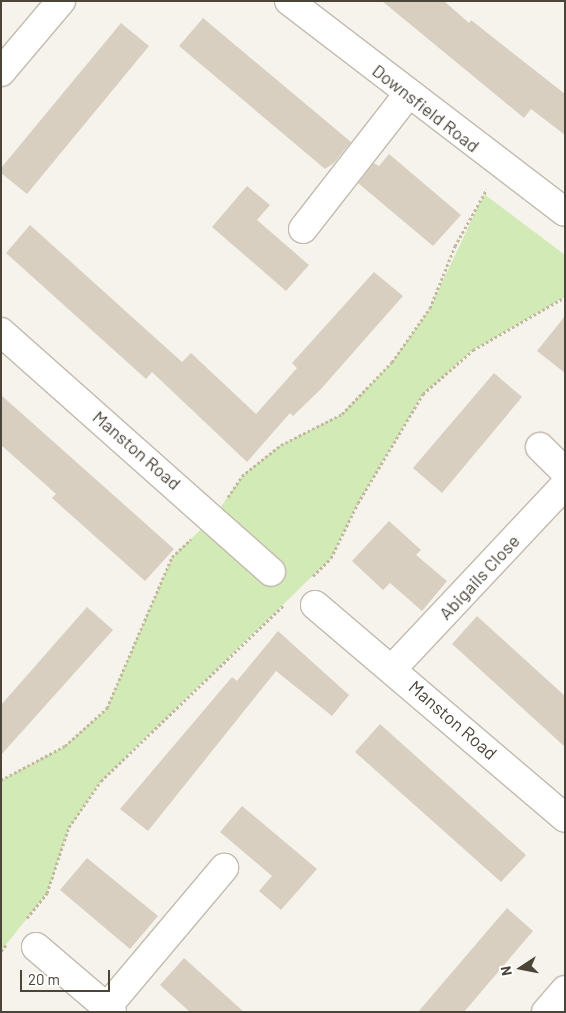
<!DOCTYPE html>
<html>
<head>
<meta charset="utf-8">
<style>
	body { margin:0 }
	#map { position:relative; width:566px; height:1013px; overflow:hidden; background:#f6f3ec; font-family:Barlow,sans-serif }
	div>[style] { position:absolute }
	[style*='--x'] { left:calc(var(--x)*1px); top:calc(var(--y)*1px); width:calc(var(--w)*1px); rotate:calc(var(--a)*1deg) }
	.green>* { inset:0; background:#d2eab5 }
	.building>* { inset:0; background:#d8cfc1 }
	.path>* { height:3px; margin-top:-1.5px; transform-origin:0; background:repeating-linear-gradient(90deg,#c4b79f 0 2.5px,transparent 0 5px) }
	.roads { filter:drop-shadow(1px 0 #c2bbae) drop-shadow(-1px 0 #c2bbae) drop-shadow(0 1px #c2bbae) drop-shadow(0 -1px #c2bbae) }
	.minor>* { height:28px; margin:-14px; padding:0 14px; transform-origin:14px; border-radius:14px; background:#fff }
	span { translate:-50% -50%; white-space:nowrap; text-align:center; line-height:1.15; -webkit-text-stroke:4px #fff; paint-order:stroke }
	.street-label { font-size:18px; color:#4b4439 }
	.frame { position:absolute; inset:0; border:2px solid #4b4439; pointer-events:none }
	.north { position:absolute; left:496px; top:943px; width:50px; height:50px; -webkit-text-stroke:4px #fff; paint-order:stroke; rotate:259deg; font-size:14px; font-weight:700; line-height:20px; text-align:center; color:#4b4439 }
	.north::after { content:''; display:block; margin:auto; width:18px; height:22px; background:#4b4439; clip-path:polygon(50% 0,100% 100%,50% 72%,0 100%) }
	.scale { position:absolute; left:20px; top:970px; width:90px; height:22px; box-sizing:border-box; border:2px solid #4b4439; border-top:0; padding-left:6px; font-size:15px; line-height:18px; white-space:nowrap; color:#4b4439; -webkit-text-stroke:4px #fff; paint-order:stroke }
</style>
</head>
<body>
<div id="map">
	<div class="green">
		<div style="clip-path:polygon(484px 194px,565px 255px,565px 297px,473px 350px,423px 394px,358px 503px,331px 558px,101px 781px,69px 828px,47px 893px,1px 951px,1px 780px,65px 746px,107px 708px,172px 557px,214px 517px,242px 476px,281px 445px,342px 414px,392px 362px,430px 308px)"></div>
	</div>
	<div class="building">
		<div style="clip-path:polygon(382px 1px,444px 1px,469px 23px,471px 20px,565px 94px,565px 135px,531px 109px,524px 118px)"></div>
		<div style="clip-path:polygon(203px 18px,351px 142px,334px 163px,325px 169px,179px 46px)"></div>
		<div style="clip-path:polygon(121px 23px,149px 46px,27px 194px,1px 173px,1px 168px)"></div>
		<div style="clip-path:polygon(389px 154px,461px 215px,433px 246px,358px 183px,374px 163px,379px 166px)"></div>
		<div style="clip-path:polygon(247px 186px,270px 205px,257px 220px,309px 265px,286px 291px,212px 227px)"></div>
		<div style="clip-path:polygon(30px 225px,182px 362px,191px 353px,256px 414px,297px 368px,292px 363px,374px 272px,403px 296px,321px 389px,293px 416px,290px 413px,247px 462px,152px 372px,146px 379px,6px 253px)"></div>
		<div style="clip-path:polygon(565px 316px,565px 373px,537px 351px)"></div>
		<div style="clip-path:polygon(494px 373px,522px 397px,442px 493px,413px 468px)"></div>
		<div style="clip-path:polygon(1px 395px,174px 549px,145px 581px,52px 498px,56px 494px,1px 445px)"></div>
		<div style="clip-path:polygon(389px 521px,421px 550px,416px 555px,447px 581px,422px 611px,390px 583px,383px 590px,352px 561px)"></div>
		<div style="clip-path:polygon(87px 607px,113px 630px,1px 755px,1px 705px)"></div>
		<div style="clip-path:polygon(477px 616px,565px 696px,565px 747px,452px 644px)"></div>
		<div style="clip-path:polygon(278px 631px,349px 695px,332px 716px,276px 671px,148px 831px,120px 809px,232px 677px,237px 681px)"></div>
		<div style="clip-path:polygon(380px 724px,526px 855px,501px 882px,355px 752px)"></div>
		<div style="clip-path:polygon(242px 806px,317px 869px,281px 910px,259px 891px,272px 876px,220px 832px)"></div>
		<div style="clip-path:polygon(87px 858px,158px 916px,130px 949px,60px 890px)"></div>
		<div style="clip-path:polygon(507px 908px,533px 931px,464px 1012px,418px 1012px)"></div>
		<div style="clip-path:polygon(184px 958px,244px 1012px,190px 1012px,160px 985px)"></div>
	</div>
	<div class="path">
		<div style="--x:228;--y:497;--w:25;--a:-56"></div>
		<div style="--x:242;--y:476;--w:50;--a:-38.5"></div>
		<div style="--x:281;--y:445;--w:68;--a:-26.9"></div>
		<div style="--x:342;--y:414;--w:72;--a:-46.1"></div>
		<div style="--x:392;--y:362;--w:66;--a:-54.9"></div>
		<div style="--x:430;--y:308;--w:67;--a:-68"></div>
		<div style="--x:455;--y:246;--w:65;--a:-60.7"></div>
		<div style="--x:313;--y:576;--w:25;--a:-45"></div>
		<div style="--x:331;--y:558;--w:61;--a:-63.9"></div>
		<div style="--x:358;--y:503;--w:127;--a:-59.2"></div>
		<div style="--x:423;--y:394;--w:67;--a:-41.3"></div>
		<div style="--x:473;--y:350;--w:106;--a:-29.9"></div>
		<div style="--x:1;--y:780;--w:72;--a:-28"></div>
		<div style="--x:65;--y:746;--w:57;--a:-42.1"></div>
		<div style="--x:107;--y:708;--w:164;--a:-66.7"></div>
		<div style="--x:172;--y:557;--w:26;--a:-43"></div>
		<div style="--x:27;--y:918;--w:32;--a:-51"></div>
		<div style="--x:47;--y:893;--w:70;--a:-71.6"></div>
		<div style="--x:69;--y:827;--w:56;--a:-55.2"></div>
		<div style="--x:101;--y:781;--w:255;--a:-43.9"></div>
		<div style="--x:1;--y:951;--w:8;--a:-50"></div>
	</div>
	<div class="roads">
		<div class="minor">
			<div style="--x:289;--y:1;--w:347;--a:37.4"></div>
			<div style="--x:1;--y:72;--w:93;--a:-49.8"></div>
			<div style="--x:303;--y:229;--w:171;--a:-52.1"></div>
			<div style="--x:1;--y:332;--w:361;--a:41.6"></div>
			<div style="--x:540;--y:447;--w:35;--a:45"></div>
			<div style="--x:315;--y:605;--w:328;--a:40.4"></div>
			<div style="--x:393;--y:668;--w:251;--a:-46.8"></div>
			<div style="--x:36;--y:947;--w:100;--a:40.5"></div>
			<div style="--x:107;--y:1007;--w:182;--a:-49.9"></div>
			<div style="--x:546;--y:1012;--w:29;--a:-49"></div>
		</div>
	</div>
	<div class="street-label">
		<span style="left:426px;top:108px;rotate:38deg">Downsfield Road</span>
		<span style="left:137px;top:450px;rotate:41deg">Manston Road</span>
		<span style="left:479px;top:577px;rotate:-47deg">Abigails Close</span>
		<span style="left:453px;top:720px;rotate:41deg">Manston Road</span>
	</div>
	<div class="frame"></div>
	<div class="north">N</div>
	<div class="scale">20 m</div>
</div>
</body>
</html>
